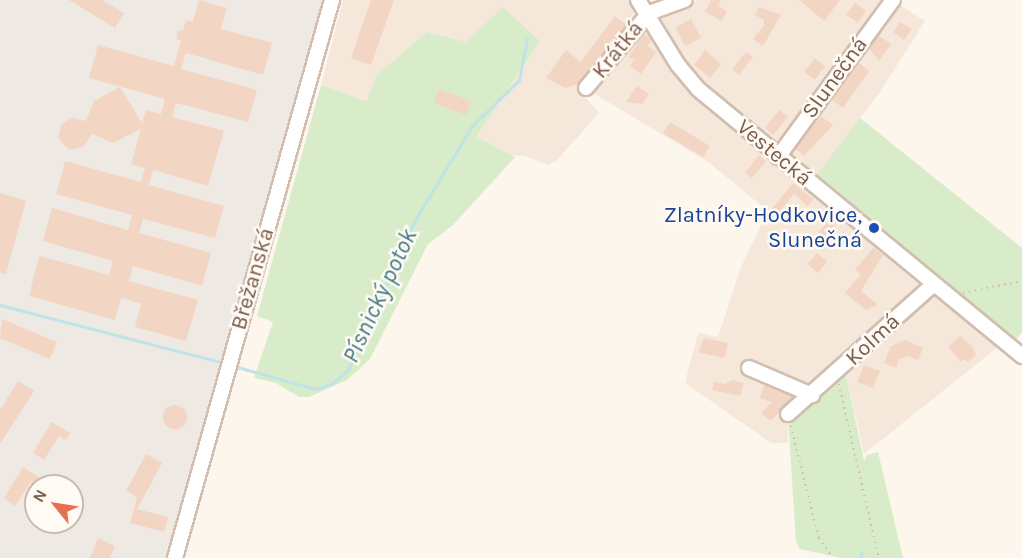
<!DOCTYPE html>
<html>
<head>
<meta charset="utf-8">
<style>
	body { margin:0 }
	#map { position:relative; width:1022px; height:558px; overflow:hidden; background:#fdf6ec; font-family:Karla,sans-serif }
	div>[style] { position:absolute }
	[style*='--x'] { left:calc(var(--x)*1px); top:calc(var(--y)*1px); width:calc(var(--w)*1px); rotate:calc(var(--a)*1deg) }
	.residential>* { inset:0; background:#f5e8da }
	.industrial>* { inset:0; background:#efe9e4 }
	.green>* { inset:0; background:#d8ecc9 }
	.stream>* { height:3px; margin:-1.5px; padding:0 1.5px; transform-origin:1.5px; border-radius:1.5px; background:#bfe3e8 }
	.building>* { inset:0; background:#f3d5c3 }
	.round { border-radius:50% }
	.path>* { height:1.5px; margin-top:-0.75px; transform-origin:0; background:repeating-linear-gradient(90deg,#d9b8a5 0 1.5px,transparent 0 6px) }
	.roads { filter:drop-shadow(2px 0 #d1beb0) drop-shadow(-2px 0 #d1beb0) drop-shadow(0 2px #d1beb0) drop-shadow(0 -2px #d1beb0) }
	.minor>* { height:14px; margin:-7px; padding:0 7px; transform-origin:7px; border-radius:7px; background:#fff }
	.dots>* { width:16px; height:16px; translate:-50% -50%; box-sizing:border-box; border:3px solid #fffaf3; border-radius:50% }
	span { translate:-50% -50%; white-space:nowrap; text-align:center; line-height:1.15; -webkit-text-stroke:5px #fffaf3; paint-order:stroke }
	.street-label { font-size:22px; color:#7a5c4d }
	.transit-label { font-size:22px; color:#164399 }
	.right { translate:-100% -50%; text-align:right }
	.water-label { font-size:24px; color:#437c86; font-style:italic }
	.north { position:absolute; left:24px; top:474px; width:60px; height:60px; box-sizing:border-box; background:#fffaf3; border:2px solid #cabbb1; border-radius:50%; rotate:300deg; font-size:16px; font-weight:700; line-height:24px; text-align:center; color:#7a5c4d }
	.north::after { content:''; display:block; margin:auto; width:21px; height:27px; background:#e76f51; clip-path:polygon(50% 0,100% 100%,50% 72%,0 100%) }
</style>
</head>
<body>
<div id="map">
	<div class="residential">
		<div style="clip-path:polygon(343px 0,628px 0,636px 7px,628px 26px,582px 84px,584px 96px,599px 113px,556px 161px,548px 165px,525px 156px,507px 155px,476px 137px,540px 41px,465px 42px,368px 101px,321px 85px)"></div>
		<div style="clip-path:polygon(697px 0,885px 0,778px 146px,699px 83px,681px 57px,662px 19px,679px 8px,685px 10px)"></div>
		<div style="clip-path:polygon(897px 3px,925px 21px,880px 92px,813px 179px,786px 155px)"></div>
		<div style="clip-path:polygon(638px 27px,656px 39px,670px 67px,688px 90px,923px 288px,805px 392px,788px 418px,788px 443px,771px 443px,685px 383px,698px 333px,718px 337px,741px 267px,768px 211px,708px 162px,593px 93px)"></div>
		<div style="clip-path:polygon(933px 294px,998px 347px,864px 454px,846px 375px)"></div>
	</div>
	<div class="industrial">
		<div style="clip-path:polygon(evenodd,0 0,325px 0,168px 558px,0 558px,0 0,36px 486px,72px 486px,72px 522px,36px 522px,36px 486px)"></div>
	</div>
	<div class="green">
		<div style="clip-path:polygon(503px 7px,540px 41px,476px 137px,515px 157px,453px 225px,428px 244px,370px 359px,347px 380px,309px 397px,299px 397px,276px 383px,254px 378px,273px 322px,257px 316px,321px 85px,367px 101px,376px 76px,427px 32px,466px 42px)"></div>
		<div style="clip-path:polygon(860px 118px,1022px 248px,1022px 332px,1016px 340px,813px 179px)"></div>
		<div style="clip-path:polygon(846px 375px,864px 461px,867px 455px,878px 452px,903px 558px,841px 558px,800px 549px,796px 542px,788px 418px)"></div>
	</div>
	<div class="stream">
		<div style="--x:0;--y:305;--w:231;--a:14.5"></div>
		<div style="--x:234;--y:366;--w:84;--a:15.9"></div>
		<div style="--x:315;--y:389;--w:17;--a:-17"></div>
		<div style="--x:331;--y:384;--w:22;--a:-39"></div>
		<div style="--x:348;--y:370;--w:167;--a:-65.9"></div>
		<div style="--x:416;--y:218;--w:108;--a:-58.7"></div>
		<div style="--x:472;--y:126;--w:66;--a:-44.4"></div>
		<div style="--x:519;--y:80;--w:42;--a:-79"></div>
		<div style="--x:861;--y:558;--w:6;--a:-90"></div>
	</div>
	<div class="building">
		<div style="clip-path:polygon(69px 0,102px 0,124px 13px,115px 28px)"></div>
		<div style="clip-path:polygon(199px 0,227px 8px,221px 29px,272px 43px,263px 75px,186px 53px,181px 69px,257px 90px,248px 122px,176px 103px,172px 117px,224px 131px,208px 186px,153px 170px,149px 185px,224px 206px,215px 238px,143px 219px,139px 233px,211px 253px,202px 286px,133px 266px,129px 281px,198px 300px,186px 341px,135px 327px,141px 304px,121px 298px,115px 320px,29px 296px,39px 256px,109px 275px,113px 261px,43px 241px,52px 208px,128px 230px,132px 215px,56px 194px,65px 161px,141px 182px,145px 168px,131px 164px,141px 129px,113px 143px,92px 134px,83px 147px,69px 150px,58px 138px,61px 124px,72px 118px,86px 121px,94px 101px,120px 87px,142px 123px,146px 110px,161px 114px,165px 99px,89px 78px,98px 45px,174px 66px,181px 41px,176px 39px,178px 30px,183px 31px,186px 20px,193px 22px)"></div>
		<div style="clip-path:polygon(371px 0,394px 0,371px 65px,351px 58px)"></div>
		<div style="clip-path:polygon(711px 0,721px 0,718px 6px,727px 11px,722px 21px,705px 12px)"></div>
		<div style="clip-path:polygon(799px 0,840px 0,824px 21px)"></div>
		<div style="clip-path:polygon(855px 3px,866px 11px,858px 23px,846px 15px)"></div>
		<div style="clip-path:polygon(759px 7px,781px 15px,763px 46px,753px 39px,764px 25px,764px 20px,755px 15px)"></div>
		<div style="clip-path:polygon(615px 16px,627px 25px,578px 84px,565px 88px,546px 78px,566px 50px,581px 62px)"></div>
		<div style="clip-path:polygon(691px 19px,701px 38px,685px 46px,675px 28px)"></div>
		<div style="clip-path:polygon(900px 22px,912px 29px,904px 40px,893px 32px)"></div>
		<div style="clip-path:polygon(644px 33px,652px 40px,647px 46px,656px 52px,641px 74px,630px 66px,634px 60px,628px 57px)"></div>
		<div style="clip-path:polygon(879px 36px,891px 44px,879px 61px,869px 48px)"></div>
		<div style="clip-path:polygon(705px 50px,721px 64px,710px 78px,694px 65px)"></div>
		<div style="clip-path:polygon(746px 52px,753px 57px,739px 75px,732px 69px)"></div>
		<div style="clip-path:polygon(815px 58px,825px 66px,815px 80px,804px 72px)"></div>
		<div style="clip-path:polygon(859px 63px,869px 71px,843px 108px,832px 100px)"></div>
		<div style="clip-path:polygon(637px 86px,649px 94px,642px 104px,626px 102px)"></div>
		<div style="clip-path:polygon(439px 89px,471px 101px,466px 115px,434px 103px)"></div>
		<div style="clip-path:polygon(779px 110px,788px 117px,773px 135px,765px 128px)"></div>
		<div style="clip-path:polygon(821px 116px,833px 125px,804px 156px,795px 149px)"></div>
		<div style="clip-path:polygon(670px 122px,710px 146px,703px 157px,663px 133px)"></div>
		<div style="clip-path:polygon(759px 155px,766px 161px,752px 178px,745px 173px)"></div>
		<div style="clip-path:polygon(793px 183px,813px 199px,808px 206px,794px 194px,776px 216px,770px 211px)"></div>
		<div style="clip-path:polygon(0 193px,26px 201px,6px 274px,0 273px)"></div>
		<div style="clip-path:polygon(833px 215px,839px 220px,823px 240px,817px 235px)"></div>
		<div style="clip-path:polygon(873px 248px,883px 255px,861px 291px,878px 305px,866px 310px,845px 293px,861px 274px,855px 270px)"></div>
		<div style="clip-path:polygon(817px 253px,827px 261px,818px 273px,807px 264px)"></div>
		<div style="clip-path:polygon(2px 319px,57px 342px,50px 359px,0 338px)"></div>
		<div style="clip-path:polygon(960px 336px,972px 346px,976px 355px,968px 362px,965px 359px,961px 362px,948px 347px)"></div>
		<div style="clip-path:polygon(704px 338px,728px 343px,724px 358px,698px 352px)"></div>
		<div style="clip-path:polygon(905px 340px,923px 348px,918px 360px,908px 356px,899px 359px,896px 368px,884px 363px,891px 346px)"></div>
		<div style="clip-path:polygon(864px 365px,880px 371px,873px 388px,857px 382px)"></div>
		<div style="clip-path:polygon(733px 380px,744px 383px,740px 396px,712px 390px,714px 382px,724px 384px)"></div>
		<div style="clip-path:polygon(18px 381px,34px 391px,0 444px,0 410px)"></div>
		<div style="clip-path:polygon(764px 385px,794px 397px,771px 421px,761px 413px,772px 402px,760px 398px)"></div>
		<div class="round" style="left:163px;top:405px;width:24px;height:24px"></div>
		<div style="clip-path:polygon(52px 422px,70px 433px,66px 440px,59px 436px,44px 460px,33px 453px)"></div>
		<div style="clip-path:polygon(146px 454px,162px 463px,137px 509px,168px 517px,164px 532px,130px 523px,137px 497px,126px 491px)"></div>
		<div style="clip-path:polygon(23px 467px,41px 479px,37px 486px,31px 482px,15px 506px,4px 498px)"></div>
		<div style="clip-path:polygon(98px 538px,115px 546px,110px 558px,90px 558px)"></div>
	</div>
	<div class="path">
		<div style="--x:963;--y:293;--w:60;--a:-11.5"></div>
		<div style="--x:839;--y:384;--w:179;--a:77.1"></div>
		<div style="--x:791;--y:426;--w:115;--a:76"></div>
		<div style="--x:819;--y:538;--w:24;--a:55"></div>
	</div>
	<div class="roads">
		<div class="minor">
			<div style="--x:638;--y:0;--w:76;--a:58.4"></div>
			<div style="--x:678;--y:65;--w:31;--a:50"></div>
			<div style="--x:698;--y:89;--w:420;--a:39.5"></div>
			<div style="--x:586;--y:88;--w:98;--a:-50"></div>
			<div style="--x:649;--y:13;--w:38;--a:-20"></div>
			<div style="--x:778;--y:157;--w:195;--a:-53.8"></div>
			<div style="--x:749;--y:368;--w:69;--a:23.2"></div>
			<div style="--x:788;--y:414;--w:195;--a:-41.7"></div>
			<div style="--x:175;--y:558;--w:580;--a:-74.29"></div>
		</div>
	</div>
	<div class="dots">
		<div style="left:874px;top:228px;background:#1a4fb4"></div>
	</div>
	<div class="street-label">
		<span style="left:618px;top:50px;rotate:-51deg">Krátká</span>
		<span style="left:835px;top:78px;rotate:-54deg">Slunečná</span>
		<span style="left:774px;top:153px;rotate:40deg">Vestecká</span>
		<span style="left:253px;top:279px;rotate:-74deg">Břežanská</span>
		<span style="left:873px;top:340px;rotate:-43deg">Kolmá</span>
	</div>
	<div class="transit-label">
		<span class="right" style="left:862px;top:228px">Zlatníky-Hodkovice,<br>Slunečná</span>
	</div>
	<div class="water-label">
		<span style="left:380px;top:296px;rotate:-65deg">Písnický potok</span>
	</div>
	<div class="north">N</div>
</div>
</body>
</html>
